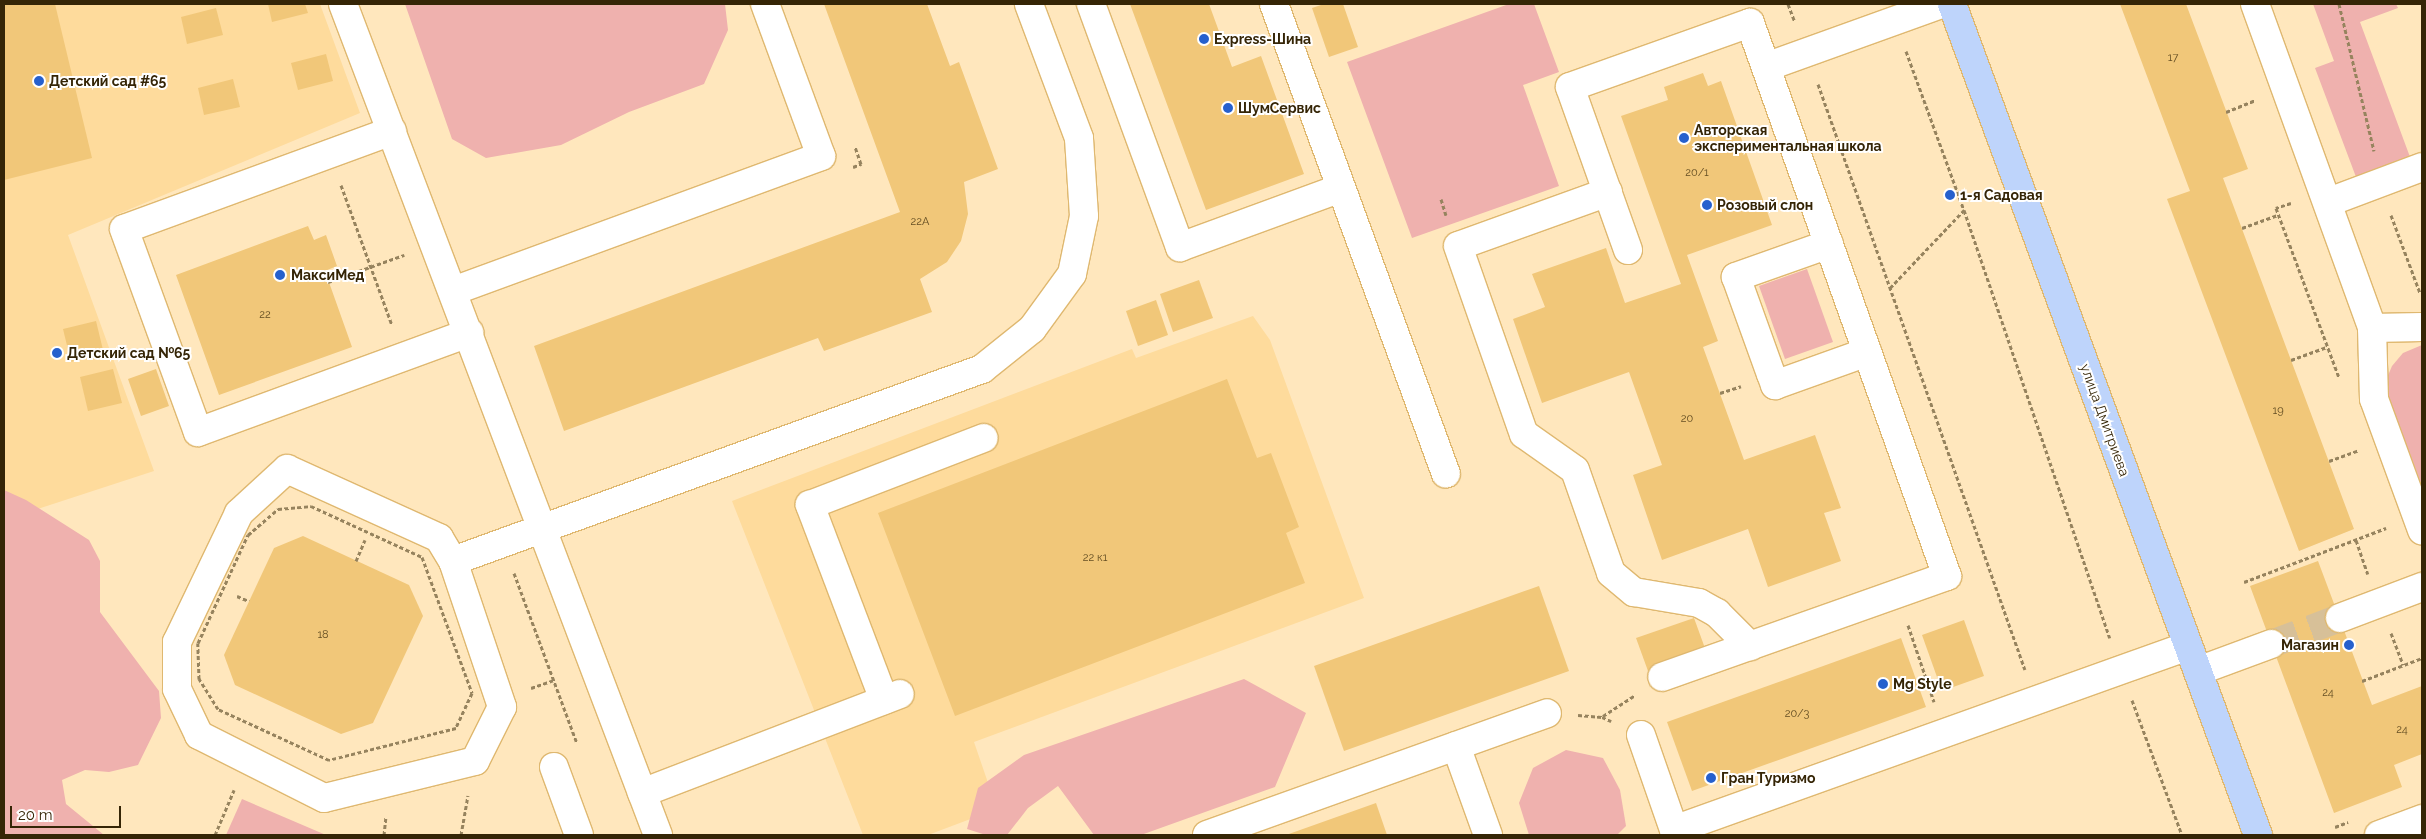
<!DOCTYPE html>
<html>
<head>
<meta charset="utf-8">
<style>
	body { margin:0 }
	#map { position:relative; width:2426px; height:839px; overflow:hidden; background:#ffe7bd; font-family:Raleway,sans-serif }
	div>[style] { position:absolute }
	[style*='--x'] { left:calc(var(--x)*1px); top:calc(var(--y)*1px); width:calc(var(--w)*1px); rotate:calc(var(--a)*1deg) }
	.built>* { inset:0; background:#fedb9c }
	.green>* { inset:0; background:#efb1ae }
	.building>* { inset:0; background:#f1c779 }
	.minor-tunnel>* { height:28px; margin-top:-14px; transform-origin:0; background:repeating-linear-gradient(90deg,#d7c098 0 28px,transparent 0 42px) }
	.path>* { height:3px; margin-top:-1.5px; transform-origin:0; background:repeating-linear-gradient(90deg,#96835e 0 4px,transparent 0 6.5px) }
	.roads { filter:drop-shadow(1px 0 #dfb870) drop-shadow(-1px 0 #dfb870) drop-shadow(0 1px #dfb870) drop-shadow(0 -1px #dfb870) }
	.minor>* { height:28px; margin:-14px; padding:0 14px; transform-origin:14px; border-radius:14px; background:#fff }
	.major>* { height:28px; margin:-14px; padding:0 14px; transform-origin:14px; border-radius:14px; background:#bed4fb }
	.dots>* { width:14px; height:14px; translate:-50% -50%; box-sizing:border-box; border:2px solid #fff; border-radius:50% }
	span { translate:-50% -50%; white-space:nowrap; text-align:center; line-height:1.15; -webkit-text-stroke:4px #fff; paint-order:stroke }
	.number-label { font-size:11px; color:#644e23 }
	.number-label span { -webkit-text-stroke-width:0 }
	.poi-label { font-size:14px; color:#352506; font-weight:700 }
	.left { translate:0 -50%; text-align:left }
	.right { translate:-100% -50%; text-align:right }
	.street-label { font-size:14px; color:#352506 }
	.frame { position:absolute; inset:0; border:5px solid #352506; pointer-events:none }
	.scale { position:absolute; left:10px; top:806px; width:111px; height:22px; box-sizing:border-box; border:2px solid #352506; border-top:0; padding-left:6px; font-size:15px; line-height:18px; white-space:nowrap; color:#352506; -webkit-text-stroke:4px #fff; paint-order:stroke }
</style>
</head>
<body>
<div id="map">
	<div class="built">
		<div style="clip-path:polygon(4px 4px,320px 4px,360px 113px,68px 235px,154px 471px,4px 520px)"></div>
		<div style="clip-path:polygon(1253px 316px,1270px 340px,1364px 598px,974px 742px,997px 809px,928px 835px,863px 835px,732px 501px,1132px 349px,1136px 358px)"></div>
	</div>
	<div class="green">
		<div style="clip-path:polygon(405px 4px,725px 4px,728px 30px,704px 84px,629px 112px,561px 145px,486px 158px,452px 139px)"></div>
		<div style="clip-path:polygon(1509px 4px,1534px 4px,1559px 72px,1523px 85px,1559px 186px,1412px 238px,1347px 62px)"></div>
		<div style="clip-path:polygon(2313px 4px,2396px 4px,2398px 8px,2360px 22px,2410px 157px,2356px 177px,2315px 68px,2334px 61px)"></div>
		<div style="clip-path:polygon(1807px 269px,1833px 342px,1785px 359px,1759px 286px)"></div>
		<div style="clip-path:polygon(2422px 345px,2422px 486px,2384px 385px,2392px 366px,2403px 353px)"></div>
		<div style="clip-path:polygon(4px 490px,26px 500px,89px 540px,100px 561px,100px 612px,159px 691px,161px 718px,138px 765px,109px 772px,85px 770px,62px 780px,66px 804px,104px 835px,4px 835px)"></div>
		<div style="clip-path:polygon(1244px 679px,1306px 713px,1275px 787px,1141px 835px,1094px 835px,1058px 786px,1028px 808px,1007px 835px,986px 835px,967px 829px,978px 788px,1024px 755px)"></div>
		<div style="clip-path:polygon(1566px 750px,1603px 758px,1620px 790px,1626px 826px,1617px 835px,1529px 835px,1519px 803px,1533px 768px)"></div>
		<div style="clip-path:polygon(242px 799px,326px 835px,226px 835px)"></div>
	</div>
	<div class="building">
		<div style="clip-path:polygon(4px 4px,55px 4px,92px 158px,4px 180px)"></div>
		<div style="clip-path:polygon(268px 4px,305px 4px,308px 13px,272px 22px)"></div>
		<div style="clip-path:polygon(824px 4px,927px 4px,950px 66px,959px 62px,998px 169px,964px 182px,968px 214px,961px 241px,947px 262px,920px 279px,932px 312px,824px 351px,818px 338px,564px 431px,534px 346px,900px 212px)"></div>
		<div style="clip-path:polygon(1130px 4px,1209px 4px,1232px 67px,1261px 56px,1304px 174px,1206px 210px)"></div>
		<div style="clip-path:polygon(1324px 4px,1343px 4px,1358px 47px,1329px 57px,1312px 8px)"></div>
		<div style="clip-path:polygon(2120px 4px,2186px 4px,2248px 169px,2223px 178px,2354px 529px,2299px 551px,2167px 199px,2190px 191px)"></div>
		<div style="clip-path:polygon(216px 8px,223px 35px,187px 44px,181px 17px)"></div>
		<div style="clip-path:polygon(326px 54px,333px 81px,298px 90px,291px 63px)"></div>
		<div style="clip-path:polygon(1703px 73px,1708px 86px,1721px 81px,1772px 225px,1687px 255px,1718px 341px,1703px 347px,1744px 460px,1815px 435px,1841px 508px,1824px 513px,1841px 561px,1768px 587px,1748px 529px,1662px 560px,1633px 475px,1662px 465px,1629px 372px,1542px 403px,1513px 319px,1545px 307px,1532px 274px,1606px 248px,1625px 303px,1681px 284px,1621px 116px,1668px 100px,1664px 87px)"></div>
		<div style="clip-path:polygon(233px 79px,240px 107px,204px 115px,198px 88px)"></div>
		<div style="clip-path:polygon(308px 226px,314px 240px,326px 235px,337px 266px,325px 271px,352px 347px,219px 395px,176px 275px)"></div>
		<div style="clip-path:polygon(1199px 280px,1213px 318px,1173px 332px,1160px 294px)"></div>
		<div style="clip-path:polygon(1156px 300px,1168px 335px,1138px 346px,1126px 311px)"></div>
		<div style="clip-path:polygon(96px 321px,104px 354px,71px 362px,63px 329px)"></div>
		<div style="clip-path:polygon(113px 369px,122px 403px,88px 411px,80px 377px)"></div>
		<div style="clip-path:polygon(156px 369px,169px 406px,141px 416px,128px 379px)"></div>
		<div style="clip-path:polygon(1227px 379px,1257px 458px,1271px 453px,1299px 527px,1286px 533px,1305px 583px,955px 716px,878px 513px)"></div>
		<div style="clip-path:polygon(303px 536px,409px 585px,423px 616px,373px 723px,341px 734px,235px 685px,224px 655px,274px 548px)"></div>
		<div style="clip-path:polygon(2318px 561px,2372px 705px,2422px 686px,2422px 754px,2394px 765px,2402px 787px,2334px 813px,2250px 586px)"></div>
		<div style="clip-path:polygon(1539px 586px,1569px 671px,1344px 751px,1314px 666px)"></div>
		<div style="clip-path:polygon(1694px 618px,1706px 651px,1648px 671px,1636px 638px)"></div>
		<div style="clip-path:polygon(1964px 620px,1984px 676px,1942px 691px,1922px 635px)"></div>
		<div style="clip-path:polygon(1901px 638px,1926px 707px,1692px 791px,1667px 722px)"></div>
		<div style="clip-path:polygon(1376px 803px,1387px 835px,1286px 835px)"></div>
	</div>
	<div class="minor-tunnel">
		<div style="--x:2271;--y:644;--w:74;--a:-20.6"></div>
	</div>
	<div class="path">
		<div style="--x:1788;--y:4;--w:19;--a:69"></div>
		<div style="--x:2339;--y:4;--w:151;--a:76.6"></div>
		<div style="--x:1906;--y:51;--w:169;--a:70"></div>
		<div style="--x:1964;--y:210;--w:452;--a:71.2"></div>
		<div style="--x:1818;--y:84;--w:621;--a:70.54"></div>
		<div style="--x:2226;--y:112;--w:32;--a:-22"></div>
		<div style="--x:853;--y:167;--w:9;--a:-21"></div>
		<div style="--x:861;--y:164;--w:18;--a:-109"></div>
		<div style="--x:341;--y:185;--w:149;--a:70"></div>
		<div style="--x:1441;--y:199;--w:17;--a:73"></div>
		<div style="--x:2291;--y:203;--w:16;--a:162"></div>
		<div style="--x:2276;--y:208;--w:180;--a:69.6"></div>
		<div style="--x:2391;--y:215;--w:83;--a:69.6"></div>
		<div style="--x:2242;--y:228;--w:38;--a:-20"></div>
		<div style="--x:328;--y:282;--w:81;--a:-19.6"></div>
		<div style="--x:1890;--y:288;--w:108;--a:-46.5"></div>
		<div style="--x:2291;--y:360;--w:38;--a:-20"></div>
		<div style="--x:1720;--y:393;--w:22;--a:-18"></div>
		<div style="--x:2329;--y:461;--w:32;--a:-20"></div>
		<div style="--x:311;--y:506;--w:122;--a:24.7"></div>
		<div style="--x:422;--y:557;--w:145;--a:69.8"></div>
		<div style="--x:472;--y:693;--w:38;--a:115"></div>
		<div style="--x:456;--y:728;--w:131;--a:165.9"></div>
		<div style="--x:329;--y:760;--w:122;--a:-155.3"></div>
		<div style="--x:218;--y:709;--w:36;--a:-122"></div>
		<div style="--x:199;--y:679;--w:36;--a:-92"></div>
		<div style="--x:198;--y:643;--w:119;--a:-65.2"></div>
		<div style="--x:248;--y:535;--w:40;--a:-41"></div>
		<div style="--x:278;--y:509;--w:33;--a:-5"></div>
		<div style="--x:2356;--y:540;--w:36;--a:71"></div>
		<div style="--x:356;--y:561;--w:23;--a:-67"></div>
		<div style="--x:514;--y:573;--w:181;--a:69.7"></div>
		<div style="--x:2244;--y:582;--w:152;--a:-20.8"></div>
		<div style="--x:237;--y:596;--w:13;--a:23"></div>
		<div style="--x:1908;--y:625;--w:81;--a:71.3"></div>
		<div style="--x:2391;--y:633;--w:34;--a:69"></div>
		<div style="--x:2362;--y:681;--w:64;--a:-21"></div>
		<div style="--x:531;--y:688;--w:24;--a:-19"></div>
		<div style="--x:2132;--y:700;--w:144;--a:69.7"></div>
		<div style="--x:1578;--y:715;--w:24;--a:5"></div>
		<div style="--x:1602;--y:717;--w:10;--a:24"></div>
		<div style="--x:1603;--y:716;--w:38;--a:-33"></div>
		<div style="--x:2335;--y:827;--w:14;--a:-21"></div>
		<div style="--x:215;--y:835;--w:49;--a:-67.1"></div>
		<div style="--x:384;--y:835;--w:19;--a:-84"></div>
		<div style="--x:461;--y:835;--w:40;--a:-80"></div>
	</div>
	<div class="roads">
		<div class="minor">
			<div style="--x:343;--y:4;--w:889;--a:69.24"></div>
			<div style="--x:1091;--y:4;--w:259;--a:69.9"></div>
			<div style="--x:1180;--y:247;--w:171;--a:-20.1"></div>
			<div style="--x:1274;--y:4;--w:500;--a:69.9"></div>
			<div style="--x:2255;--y:4;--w:344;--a:70.1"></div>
			<div style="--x:2372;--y:328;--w:71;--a:88.4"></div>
			<div style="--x:2374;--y:399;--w:140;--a:69.9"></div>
			<div style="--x:1766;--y:67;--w:186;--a:-19.8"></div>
			<div style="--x:392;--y:131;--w:285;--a:159.9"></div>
			<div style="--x:124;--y:229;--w:216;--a:70"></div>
			<div style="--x:198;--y:432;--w:289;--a:-20.1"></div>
			<div style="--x:1608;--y:192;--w:159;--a:160.2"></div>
			<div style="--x:1458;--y:246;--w:199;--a:70.7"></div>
			<div style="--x:1524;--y:434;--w:62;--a:35.2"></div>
			<div style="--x:1575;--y:470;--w:109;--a:70.7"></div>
			<div style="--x:1611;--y:573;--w:30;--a:40"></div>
			<div style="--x:1634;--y:592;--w:66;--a:9.6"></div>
			<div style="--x:1699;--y:603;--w:21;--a:29"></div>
			<div style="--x:1717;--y:613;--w:47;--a:45"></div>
			<div style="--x:2329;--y:202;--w:99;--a:-20.6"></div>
			<div style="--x:1829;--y:244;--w:99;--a:160.5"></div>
			<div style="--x:1736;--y:277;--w:103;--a:70.2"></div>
			<div style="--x:1771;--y:374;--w:12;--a:70"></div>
			<div style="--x:1775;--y:385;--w:98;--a:-19.7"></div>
			<div style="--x:1628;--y:250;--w:173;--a:-109.6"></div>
			<div style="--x:1570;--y:87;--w:191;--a:-19.6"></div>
			<div style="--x:1750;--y:23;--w:587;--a:70.39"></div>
			<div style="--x:1947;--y:576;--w:302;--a:160.5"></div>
			<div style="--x:453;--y:291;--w:392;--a:-20.1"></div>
			<div style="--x:821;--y:156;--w:162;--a:-110.2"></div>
			<div style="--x:2372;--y:328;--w:50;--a:-1.1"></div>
			<div style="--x:287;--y:469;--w:167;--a:24.4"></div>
			<div style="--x:439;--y:538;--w:27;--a:59"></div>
			<div style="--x:453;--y:561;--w:154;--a:71.4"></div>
			<div style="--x:502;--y:707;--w:60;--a:116.6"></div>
			<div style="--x:475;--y:761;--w:155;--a:166.2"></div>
			<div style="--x:324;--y:798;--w:140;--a:-153.3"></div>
			<div style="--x:199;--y:735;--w:51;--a:-115.6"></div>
			<div style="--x:177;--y:689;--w:47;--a:-90"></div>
			<div style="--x:177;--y:642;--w:143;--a:-64.3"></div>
			<div style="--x:239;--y:513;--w:65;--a:-42.5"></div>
			<div style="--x:453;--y:561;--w:563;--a:-19.95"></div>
			<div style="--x:982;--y:369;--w:64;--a:-38.7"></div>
			<div style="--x:1032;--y:329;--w:68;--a:-54"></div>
			<div style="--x:1072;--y:274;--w:59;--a:-78.3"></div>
			<div style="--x:1084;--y:216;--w:78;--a:-93.7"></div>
			<div style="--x:1079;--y:138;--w:143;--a:-110.5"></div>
			<div style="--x:2340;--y:618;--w:88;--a:-20.7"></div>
			<div style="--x:2198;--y:671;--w:78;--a:-20.3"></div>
			<div style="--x:884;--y:700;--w:209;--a:-110.8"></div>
			<div style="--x:810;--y:505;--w:186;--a:-21.1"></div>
			<div style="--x:1641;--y:735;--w:101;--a:70.8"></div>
			<div style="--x:1674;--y:830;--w:546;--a:-19.7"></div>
			<div style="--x:1456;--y:746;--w:95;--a:70.2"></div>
			<div style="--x:554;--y:767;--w:72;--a:69.8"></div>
			<div style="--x:642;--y:793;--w:276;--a:-21"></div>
			<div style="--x:1207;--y:835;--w:361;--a:-19.7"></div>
			<div style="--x:2379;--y:835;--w:46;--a:-20.4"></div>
		</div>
		<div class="major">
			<div style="--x:1952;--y:4;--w:886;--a:69.78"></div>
		</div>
	</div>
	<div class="dots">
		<div style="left:1204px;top:39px;background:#2660cd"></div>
		<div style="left:39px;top:81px;background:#2660cd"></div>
		<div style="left:1228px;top:108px;background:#2660cd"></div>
		<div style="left:1684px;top:138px;background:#2660cd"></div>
		<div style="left:1950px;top:195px;background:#2660cd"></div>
		<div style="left:1707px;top:205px;background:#2660cd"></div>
		<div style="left:280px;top:275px;background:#2660cd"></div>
		<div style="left:57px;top:353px;background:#2660cd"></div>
		<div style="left:2349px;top:645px;background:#2660cd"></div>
		<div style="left:1883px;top:684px;background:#2660cd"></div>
		<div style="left:1711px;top:778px;background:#2660cd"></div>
	</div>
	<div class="number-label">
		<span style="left:2173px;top:58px">17</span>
		<span style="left:1697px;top:173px">20/1</span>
		<span style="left:920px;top:222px">22А</span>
		<span style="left:265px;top:315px">22</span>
		<span style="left:2278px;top:411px">19</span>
		<span style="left:1687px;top:419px">20</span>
		<span style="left:1095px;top:558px">22 к1</span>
		<span style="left:323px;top:635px">18</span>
		<span style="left:2328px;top:693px">24</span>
		<span style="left:1797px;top:714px">20/3</span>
		<span style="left:2402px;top:730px">24</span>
	</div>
	<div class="poi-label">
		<span class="left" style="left:1214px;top:39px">Express-Шина</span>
		<span class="left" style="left:49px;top:81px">Детский сад #65</span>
		<span class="left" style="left:1238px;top:108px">ШумСервис</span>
		<span class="left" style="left:1694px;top:138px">Авторская<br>экспериментальная школа</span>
		<span class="left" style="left:1960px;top:195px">1-я Садовая</span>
		<span class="left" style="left:1717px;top:205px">Розовый слон</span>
		<span class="left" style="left:291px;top:275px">МаксиМед</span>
		<span class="left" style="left:67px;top:353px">Детский сад №65</span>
		<span class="right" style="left:2339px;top:645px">Магазин</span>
		<span class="left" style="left:1893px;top:684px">Mg Style</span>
		<span class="left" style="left:1721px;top:778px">Гран Туризмо</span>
	</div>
	<div class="street-label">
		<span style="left:2105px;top:420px;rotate:70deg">улица Дмитриева</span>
	</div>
	<div class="frame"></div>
	<div class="scale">20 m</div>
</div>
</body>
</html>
